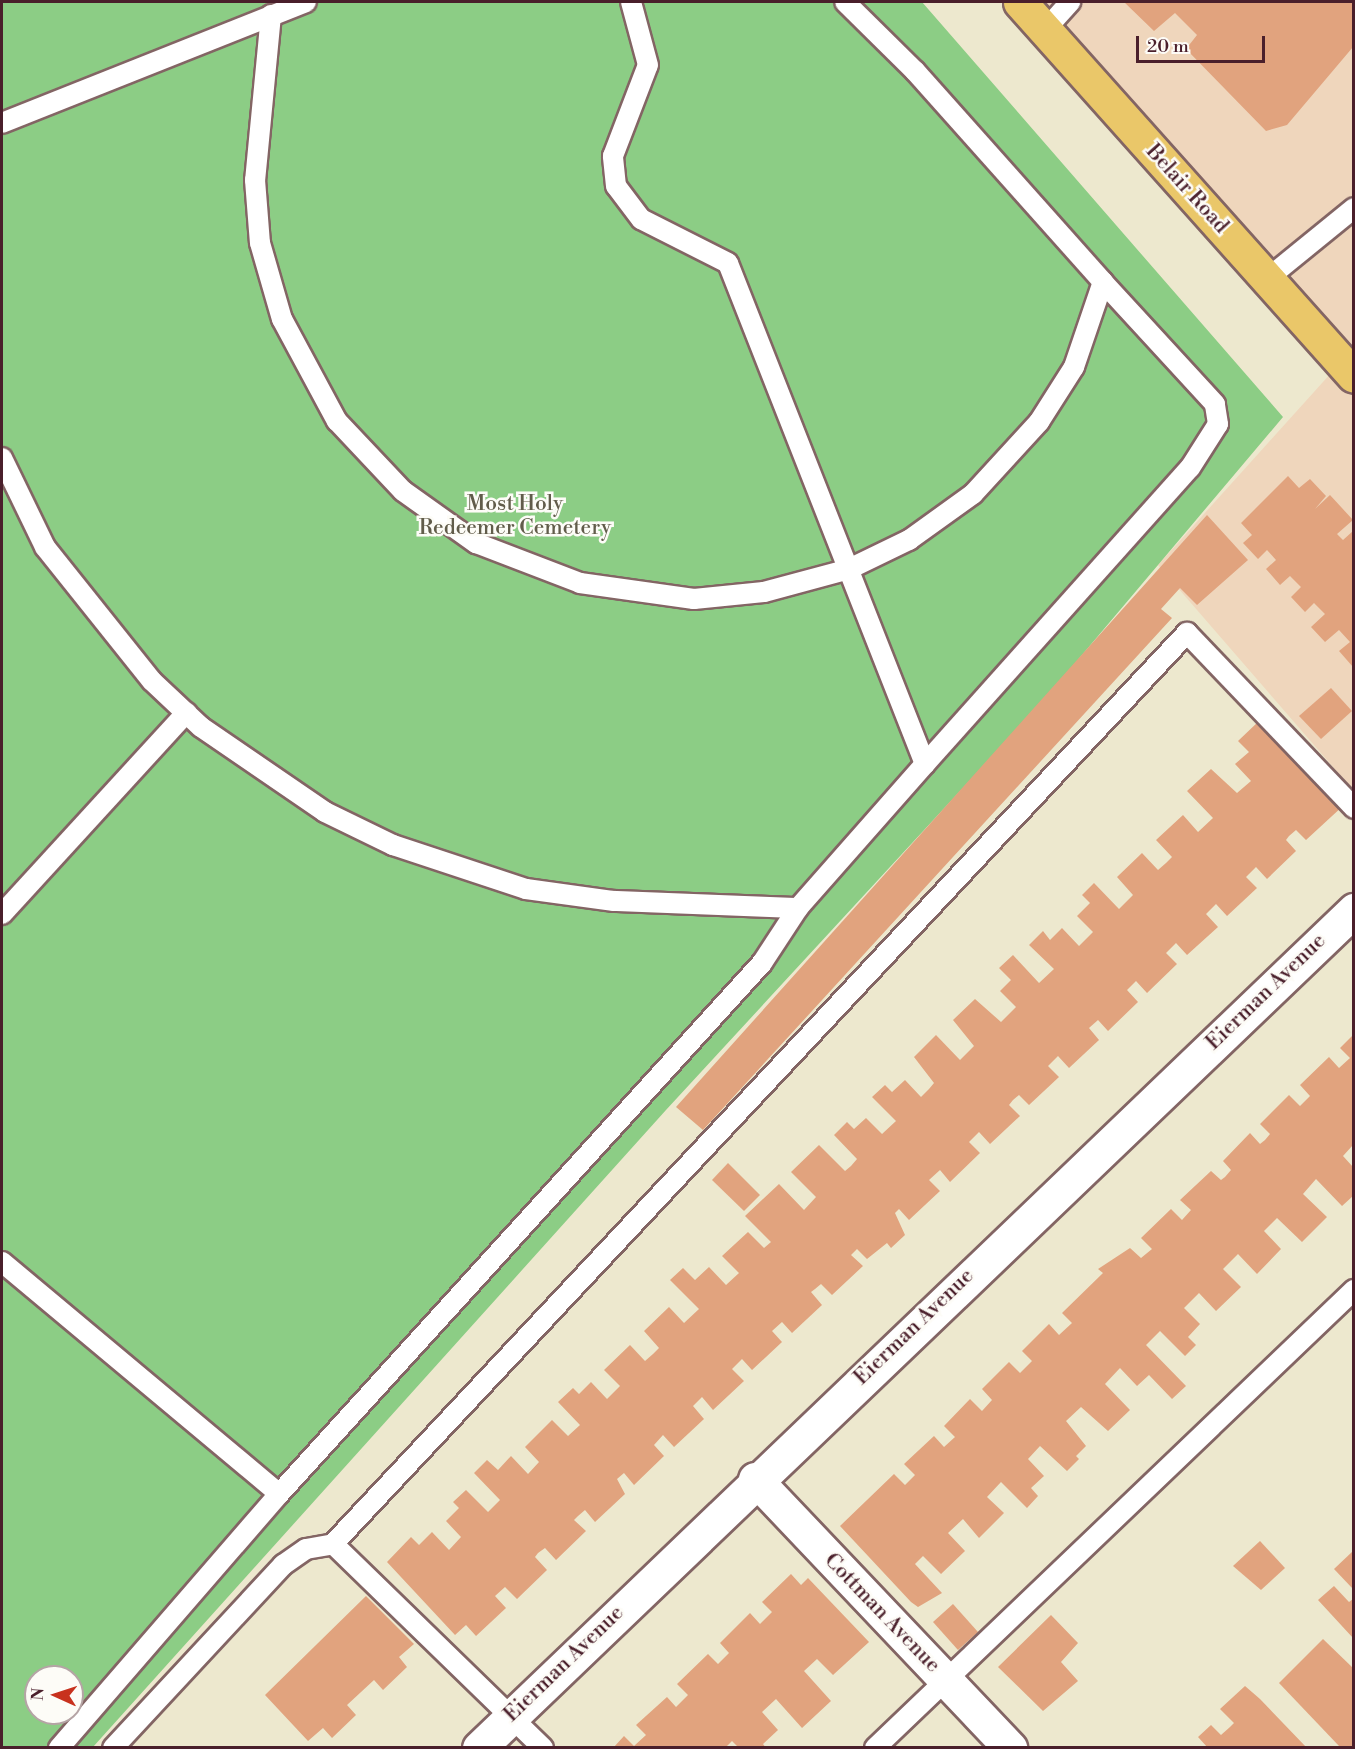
<!DOCTYPE html>
<html>
<head>
<meta charset="utf-8">
<style>
	body { margin:0 }
	#map { position:relative; width:1355px; height:1749px; overflow:hidden; background:#ede8ce; font-family:"Libre Bodoni",serif }
	div>[style] { position:absolute }
	[style*='--x'] { left:calc(var(--x)*1px); top:calc(var(--y)*1px); width:calc(var(--w)*1px); rotate:calc(var(--a)*1deg) }
	.built>* { inset:0; background:#efd6bc }
	.green>* { inset:0; background:#8ccd85 }
	.building>* { inset:0; background:#e1a37e }
	.roads { filter:drop-shadow(2px 0 #836564) drop-shadow(-2px 0 #836564) drop-shadow(0 2px #836564) drop-shadow(0 -2px #836564) }
	.lane>* { height:20px; margin:-10px; padding:0 10px; transform-origin:10px; border-radius:10px; background:#fff }
	.street>* { height:33px; margin:-16.5px; padding:0 16.5px; transform-origin:16.5px; border-radius:16.5px; background:#fff }
	.primary>* { height:33px; margin:-16.5px; padding:0 16.5px; transform-origin:16.5px; border-radius:16.5px; background:#eac769 }
	span { translate:-50% -50%; white-space:nowrap; text-align:center; line-height:1.15; -webkit-text-stroke:5px #fdfcf7; paint-order:stroke }
	.street-label { font-size:21px; color:#4a1f2b }
	.park-label { font-size:21px; color:#615c4a }
	.frame { position:absolute; inset:0; border:3px solid #4a1f2b; pointer-events:none }
	.north { position:absolute; left:24px; top:1665px; width:60px; height:60px; box-sizing:border-box; background:#fdfcf7; border:2px solid #b5a4a5; border-radius:50%; rotate:273deg; font-size:16px; font-weight:700; line-height:24px; text-align:center; color:#4a1f2b }
	.north::after { content:''; display:block; margin:auto; width:21px; height:27px; background:#c8321e; clip-path:polygon(50% 0,100% 100%,50% 72%,0 100%) }
	.scale { position:absolute; left:1136px; top:36px; width:129px; height:27px; box-sizing:border-box; border:3px solid #4a1f2b; border-top:0; padding-left:8px; font-size:18px; line-height:21px; white-space:nowrap; color:#4a1f2b; -webkit-text-stroke:4px #fdfcf7; paint-order:stroke }
</style>
</head>
<body>
<div id="map">
	<div class="built">
		<div style="clip-path:polygon(1020px 2px,1353px 2px,1353px 790px,1158px 565px,1341px 362px)"></div>
	</div>
	<div class="green">
		<div style="clip-path:polygon(evenodd,2px 2px,922px 2px,1283px 417px,1044px 700px,666px 1110px,93px 1747px,2px 1748px,2px 2px,36px 1677px,72px 1677px,72px 1713px,36px 1713px,36px 1677px)"></div>
	</div>
	<div class="building">
		<div style="clip-path:polygon(1124px 2px,1353px 2px,1353px 47px,1287px 125px,1266px 131px,1186px 49px,1197px 35px,1175px 13px,1154px 31px)"></div>
		<div style="clip-path:polygon(1288px 476px,1299px 488px,1310px 479px,1326px 496px,1315px 509px,1330px 495px,1353px 520px,1337px 534px,1343px 540px,1353px 531px,1353px 667px,1339px 651px,1350px 642px,1339px 630px,1325px 642px,1311px 627px,1325px 614px,1314px 603px,1305px 612px,1291px 597px,1301px 587px,1290px 576px,1280px 585px,1266px 569px,1276px 560px,1267px 550px,1258px 559px,1243px 543px,1252px 535px,1241px 523px)"></div>
		<div style="clip-path:polygon(1207px 515px,1248px 560px,1197px 605px,1180px 588px,1161px 609px,1172px 618px,703px 1130px,676px 1107px)"></div>
		<div style="clip-path:polygon(1331px 688px,1352px 711px,1321px 739px,1299px 716px)"></div>
		<div style="clip-path:polygon(1259px 721px,1344px 805px,1306px 840px,1296px 830px,1289px 836px,1286px 840px,1296px 851px,1267px 879px,1256px 867px,1246px 877px,1257px 888px,1227px 916px,1216px 904px,1206px 914px,1218px 927px,1187px 955px,1176px 943px,1166px 953px,1177px 964px,1147px 993px,1136px 981px,1127px 990px,1138px 1002px,1108px 1031px,1098px 1020px,1089px 1028px,1099px 1040px,1069px 1068px,1058px 1056px,1048px 1066px,1059px 1077px,1029px 1105px,1019px 1095px,1013px 1100px,1009px 1105px,1020px 1116px,990px 1144px,979px 1132px,969px 1142px,980px 1153px,950px 1182px,940px 1170px,929px 1180px,940px 1191px,925px 1205px,909px 1220px,899px 1209px,895px 1213px,905px 1235px,891px 1248px,887px 1243px,867px 1259px,857px 1249px,851px 1255px,863px 1266px,832px 1295px,821px 1284px,815px 1289px,811px 1292px,822px 1305px,792px 1333px,782px 1322px,772px 1331px,782px 1342px,752px 1370px,742px 1359px,732px 1369px,744px 1381px,713px 1410px,702px 1397px,693px 1406px,704px 1419px,674px 1447px,663px 1435px,654px 1445px,664px 1456px,634px 1485px,624px 1473px,617px 1479px,625px 1494px,595px 1522px,585px 1510px,578px 1516px,574px 1520px,586px 1531px,556px 1560px,545px 1548px,538px 1553px,535px 1557px,547px 1570px,517px 1599px,505px 1587px,495px 1596px,506px 1608px,476px 1636px,466px 1625px,455px 1635px,387px 1562px,411px 1537px,419px 1545px,432px 1532px,449px 1550px,461px 1537px,446px 1521px,459px 1508px,453px 1502px,466px 1490px,488px 1512px,500px 1500px,474px 1473px,487px 1460px,498px 1470px,511px 1456px,528px 1474px,539px 1462px,525px 1447px,552px 1420px,568px 1436px,580px 1425px,558px 1402px,573px 1388px,579px 1394px,591px 1382px,607px 1399px,620px 1386px,604px 1370px,630px 1345px,645px 1361px,653px 1354px,659px 1348px,644px 1331px,669px 1307px,684px 1323px,699px 1309px,670px 1280px,683px 1268px,695px 1280px,709px 1267px,726px 1285px,739px 1273px,722px 1256px,748px 1232px,764px 1248px,771px 1242px,745px 1216px,779px 1184px,804px 1210px,816px 1197px,791px 1172px,819px 1145px,845px 1171px,851px 1166px,857px 1159px,834px 1135px,847px 1122px,854px 1129px,866px 1118px,882px 1134px,896px 1121px,872px 1097px,885px 1085px,892px 1092px,905px 1080px,921px 1097px,929px 1089px,934px 1083px,914px 1057px,936px 1035px,960px 1060px,974px 1046px,953px 1020px,975px 999px,1001px 1022px,1016px 1007px,1000px 991px,1011px 980px,999px 968px,1013px 955px,1039px 983px,1054px 969px,1029px 945px,1043px 931px,1050px 940px,1062px 928px,1079px 946px,1093px 932px,1077px 916px,1090px 903px,1082px 895px,1094px 883px,1119px 909px,1133px 895px,1117px 877px,1142px 853px,1158px 870px,1166px 863px,1172px 857px,1156px 840px,1183px 815px,1198px 832px,1213px 818px,1187px 791px,1211px 769px,1237px 793px,1251px 781px,1235px 764px,1249px 752px,1238px 741px)"></div>
		<div style="clip-path:polygon(1353px 1035px,1353px 1145px,1343px 1156px,1353px 1167px,1353px 1196px,1342px 1206px,1316px 1179px,1303px 1194px,1327px 1217px,1302px 1242px,1277px 1218px,1264px 1231px,1281px 1249px,1257px 1274px,1238px 1254px,1223px 1269px,1241px 1287px,1216px 1311px,1199px 1293px,1184px 1308px,1200px 1324px,1188px 1337px,1196px 1345px,1185px 1356px,1160px 1331px,1146px 1345px,1186px 1386px,1172px 1399px,1149px 1375px,1137px 1386px,1120px 1368px,1105px 1384px,1130px 1410px,1108px 1431px,1081px 1407px,1066px 1421px,1086px 1446px,1076px 1456px,1079px 1459px,1067px 1471px,1040px 1446px,1028px 1459px,1044px 1476px,1031px 1488px,1038px 1496px,1027px 1508px,1001px 1482px,987px 1497px,1004px 1513px,979px 1538px,963px 1519px,948px 1533px,965px 1551px,941px 1574px,923px 1556px,915px 1564px,942px 1593px,918px 1607px,911px 1602px,840px 1526px,894px 1474px,905px 1485px,915px 1475px,904px 1464px,934px 1436px,944px 1447px,955px 1437px,944px 1426px,970px 1399px,982px 1411px,992px 1400px,982px 1389px,1009px 1362px,1020px 1373px,1032px 1361px,1022px 1351px,1049px 1324px,1059px 1335px,1072px 1323px,1062px 1313px,1103px 1273px,1098px 1269px,1130px 1248px,1141px 1258px,1152px 1249px,1141px 1238px,1171px 1209px,1182px 1220px,1191px 1210px,1180px 1200px,1211px 1171px,1221px 1180px,1225px 1177px,1231px 1170px,1223px 1161px,1250px 1133px,1260px 1144px,1265px 1140px,1270px 1134px,1260px 1124px,1289px 1095px,1300px 1106px,1310px 1096px,1300px 1085px,1329px 1057px,1339px 1068px,1350px 1058px,1340px 1048px)"></div>
		<div style="clip-path:polygon(728px 1163px,760px 1195px,744px 1211px,712px 1180px)"></div>
		<div style="clip-path:polygon(1260px 1541px,1285px 1568px,1261px 1590px,1233px 1566px)"></div>
		<div style="clip-path:polygon(1353px 1551px,1353px 1589px,1334px 1569px)"></div>
		<div style="clip-path:polygon(791px 1574px,801px 1585px,808px 1578px,869px 1642px,833px 1675px,817px 1659px,804px 1671px,831px 1701px,802px 1728px,776px 1699px,762px 1712px,778px 1730px,763px 1744px,766px 1748px,739px 1748px,732px 1741px,725px 1748px,613px 1748px,624px 1736px,634px 1746px,646px 1735px,636px 1725px,667px 1697px,676px 1707px,688px 1695px,677px 1684px,708px 1654px,718px 1664px,729px 1653px,720px 1643px,750px 1613px,760px 1624px,772px 1612px,762px 1602px)"></div>
		<div style="clip-path:polygon(1334px 1586px,1349px 1602px,1353px 1599px,1353px 1638px,1318px 1600px)"></div>
		<div style="clip-path:polygon(366px 1596px,414px 1644px,399px 1657px,407px 1667px,383px 1690px,374px 1680px,347px 1705px,356px 1715px,332px 1738px,323px 1728px,308px 1741px,265px 1695px)"></div>
		<div style="clip-path:polygon(953px 1604px,978px 1632px,958px 1650px,933px 1622px)"></div>
		<div style="clip-path:polygon(1051px 1615px,1078px 1643px,1061px 1662px,1078px 1681px,1043px 1711px,998px 1667px)"></div>
		<div style="clip-path:polygon(1323px 1639px,1353px 1668px,1353px 1748px,1339px 1746px,1279px 1683px)"></div>
		<div style="clip-path:polygon(1245px 1686px,1260px 1699px,1307px 1748px,1208px 1748px,1198px 1737px,1211px 1725px,1221px 1735px,1230px 1727px,1234px 1723px,1220px 1709px)"></div>
	</div>
	<div class="roads">
		<div class="lane">
			<div style="--x:271;--y:15;--w:166;--a:95.5"></div>
			<div style="--x:255;--y:180;--w:63;--a:85.5"></div>
			<div style="--x:260;--y:243;--w:79;--a:73.9"></div>
			<div style="--x:282;--y:319;--w:116;--a:61.7"></div>
			<div style="--x:337;--y:421;--w:96;--a:46.7"></div>
			<div style="--x:403;--y:491;--w:90;--a:35.5"></div>
			<div style="--x:476;--y:543;--w:111;--a:21"></div>
			<div style="--x:580;--y:583;--w:115;--a:8"></div>
			<div style="--x:694;--y:599;--w:70;--a:-5.7"></div>
			<div style="--x:764;--y:592;--w:88;--a:-15.1"></div>
			<div style="--x:849;--y:569;--w:67;--a:-25.8"></div>
			<div style="--x:909;--y:540;--w:79;--a:-35.7"></div>
			<div style="--x:973;--y:494;--w:98;--a:-47.5"></div>
			<div style="--x:1039;--y:422;--w:65;--a:-57.5"></div>
			<div style="--x:1074;--y:367;--w:90;--a:-71.2"></div>
			<div style="--x:1103;--y:282;--w:283;--a:-131.7"></div>
			<div style="--x:915;--y:71;--w:98;--a:-135.4"></div>
			<div style="--x:1045;--y:30;--w:38;--a:-48"></div>
			<div style="--x:2;--y:123;--w:327;--a:-21.7"></div>
			<div style="--x:1267;--y:279;--w:112;--a:-39.2"></div>
			<div style="--x:2;--y:458;--w:99;--a:64.2"></div>
			<div style="--x:45;--y:547;--w:171;--a:51.4"></div>
			<div style="--x:152;--y:681;--w:67;--a:43.2"></div>
			<div style="--x:201;--y:727;--w:150;--a:34.4"></div>
			<div style="--x:325;--y:812;--w:76;--a:25.9"></div>
			<div style="--x:393;--y:845;--w:140;--a:18.3"></div>
			<div style="--x:526;--y:889;--w:89;--a:7.8"></div>
			<div style="--x:614;--y:901;--w:184;--a:2.2"></div>
			<div style="--x:798;--y:908;--w:192;--a:-48.6"></div>
			<div style="--x:925;--y:764;--w:538;--a:-111.47"></div>
			<div style="--x:728;--y:263;--w:97;--a:-153.2"></div>
			<div style="--x:641;--y:219;--w:41;--a:-127.1"></div>
			<div style="--x:616;--y:186;--w:30;--a:-96"></div>
			<div style="--x:613;--y:156;--w:97;--a:-69"></div>
			<div style="--x:648;--y:65;--w:65;--a:-105.1"></div>
			<div style="--x:925;--y:764;--w:397;--a:-48.2"></div>
			<div style="--x:1190;--y:468;--w:52;--a:-57.5"></div>
			<div style="--x:1218;--y:424;--w:20;--a:-99"></div>
			<div style="--x:1215;--y:404;--w:166;--a:-132.6"></div>
			<div style="--x:2;--y:914;--w:273;--a:-47.5"></div>
			<div style="--x:2;--y:1262;--w:361;--a:39.9"></div>
			<div style="--x:59;--y:1748;--w:336;--a:-49.1"></div>
			<div style="--x:279;--y:1494;--w:718;--a:-47.71"></div>
			<div style="--x:762;--y:963;--w:66;--a:-56.8"></div>
			<div style="--x:113;--y:1748;--w:250;--a:-47.1"></div>
			<div style="--x:283;--y:1565;--w:28;--a:-35"></div>
			<div style="--x:306;--y:1549;--w:27;--a:-10"></div>
			<div style="--x:543;--y:1748;--w:293;--a:-135.8"></div>
			<div style="--x:333;--y:1544;--w:1249;--a:-46.85"></div>
			<div style="--x:1187;--y:633;--w:242;--a:46.3"></div>
			<div style="--x:875;--y:1748;--w:663;--a:-43.72"></div>
		</div>
		<div class="street">
			<div style="--x:755;--y:1479;--w:371;--a:46.5"></div>
			<div style="--x:479;--y:1748;--w:1212;--a:-43.76"></div>
		</div>
		<div class="primary">
			<div style="--x:1020;--y:2;--w:501;--a:48.23"></div>
		</div>
	</div>
	<div class="street-label">
		<span style="left:1187px;top:189px;rotate:48deg">Belair Road</span>
		<span style="left:1266px;top:992px;rotate:-44deg">Eierman Avenue</span>
		<span style="left:914px;top:1327px;rotate:-44deg">Eierman Avenue</span>
		<span style="left:882px;top:1613px;rotate:46deg">Cottman Avenue</span>
		<span style="left:564px;top:1664px;rotate:-44deg">Eierman Avenue</span>
	</div>
	<div class="park-label">
		<span style="left:515px;top:516px">Most Holy<br>Redeemer Cemetery</span>
	</div>
	<div class="frame"></div>
	<div class="north">N</div>
	<div class="scale">20 m</div>
</div>
</body>
</html>
